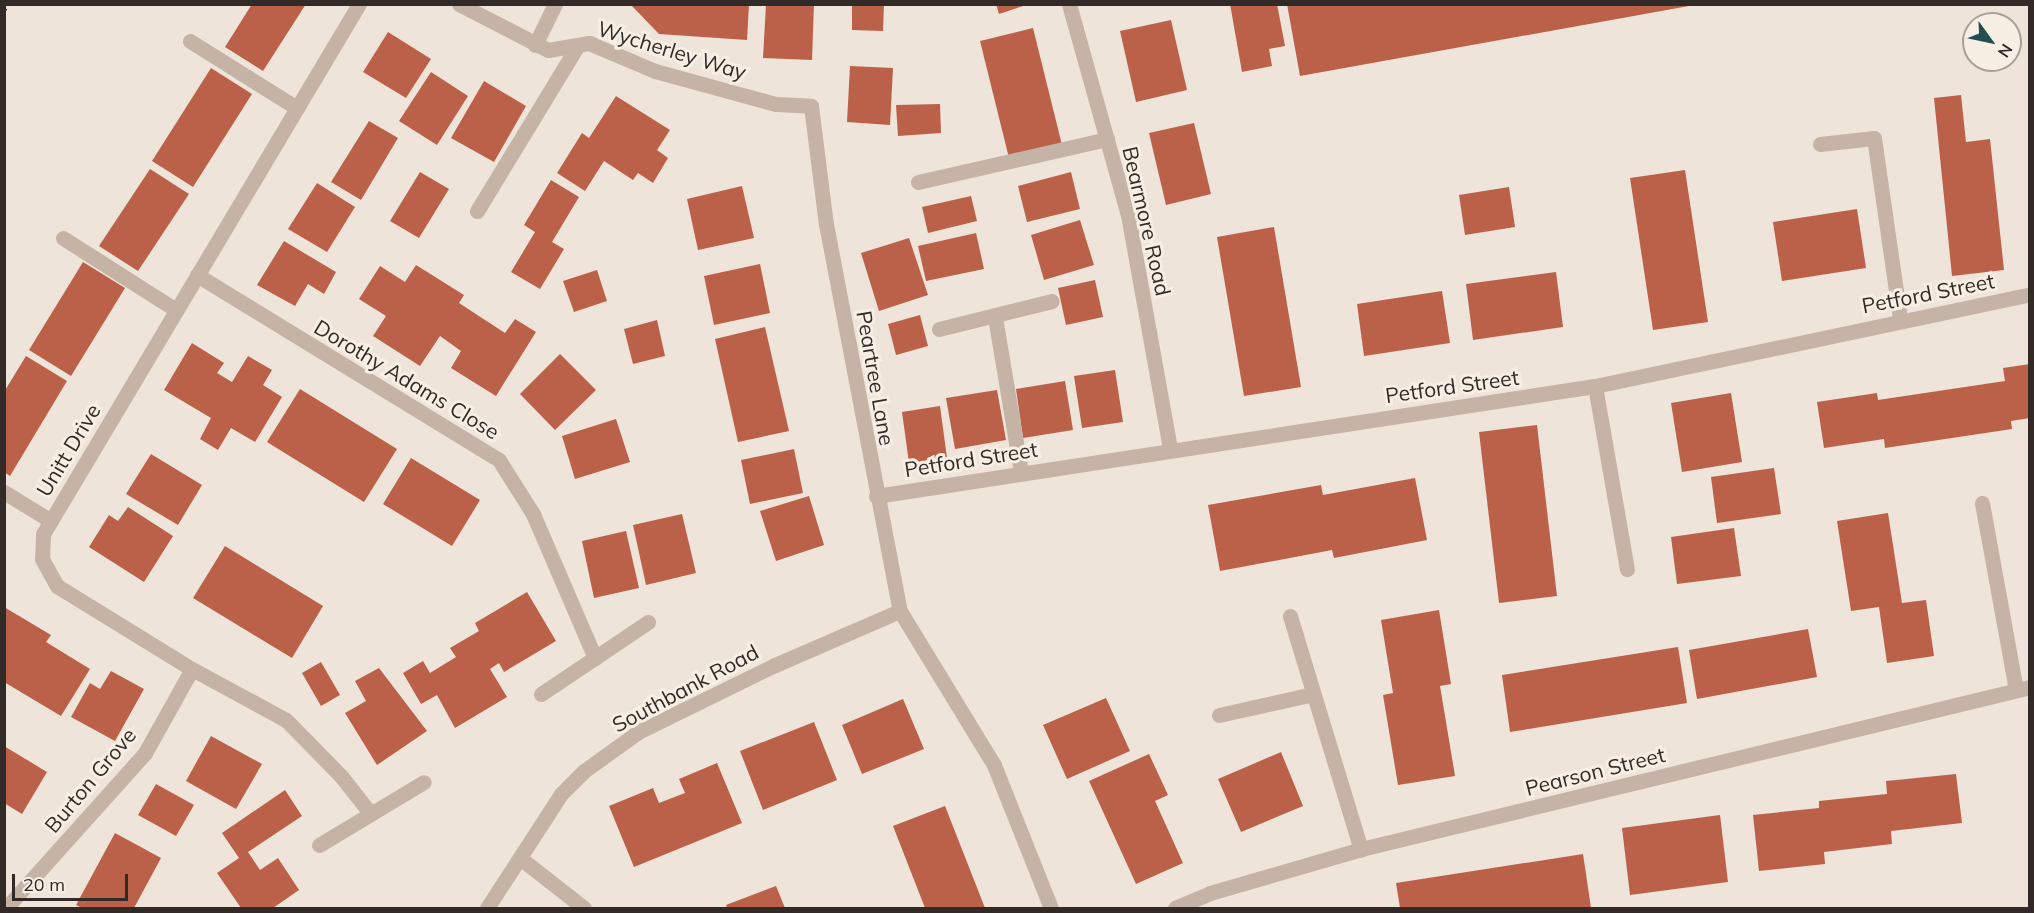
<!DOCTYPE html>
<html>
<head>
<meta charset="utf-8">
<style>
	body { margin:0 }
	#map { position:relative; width:2034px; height:913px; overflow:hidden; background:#efe4d9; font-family:Mulish,sans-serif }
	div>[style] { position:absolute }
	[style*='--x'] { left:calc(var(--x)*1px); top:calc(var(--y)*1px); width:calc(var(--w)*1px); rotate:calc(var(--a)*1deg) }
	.building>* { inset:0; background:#bc6149 }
	.minor>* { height:15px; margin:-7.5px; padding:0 7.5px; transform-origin:7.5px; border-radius:7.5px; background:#c5b3a6 }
	.rail>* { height:4.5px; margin-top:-2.25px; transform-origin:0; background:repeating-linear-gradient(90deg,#322a26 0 1.5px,transparent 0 6px) }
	span { translate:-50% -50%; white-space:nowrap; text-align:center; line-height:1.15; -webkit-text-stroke:6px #f7eee4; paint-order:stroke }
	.street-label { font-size:21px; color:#322a26 }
	.frame { position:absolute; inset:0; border:6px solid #322a26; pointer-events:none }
	.north { position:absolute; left:1962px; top:12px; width:60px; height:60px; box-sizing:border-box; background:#f7eee4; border:2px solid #a8a098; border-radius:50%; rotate:123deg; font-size:16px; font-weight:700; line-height:24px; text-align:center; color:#322a26 }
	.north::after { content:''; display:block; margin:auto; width:21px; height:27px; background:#1f4f50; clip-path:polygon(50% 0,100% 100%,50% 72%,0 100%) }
	.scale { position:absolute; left:12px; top:874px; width:116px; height:27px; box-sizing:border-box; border:3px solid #322a26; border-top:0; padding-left:8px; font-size:18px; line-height:21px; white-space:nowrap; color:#322a26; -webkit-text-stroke:4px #f7eee4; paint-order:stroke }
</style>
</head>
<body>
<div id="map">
	<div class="building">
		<div style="clip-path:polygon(252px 4px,306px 4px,263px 71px,225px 47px)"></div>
		<div style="clip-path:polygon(630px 4px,749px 4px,747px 40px,659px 34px)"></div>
		<div style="clip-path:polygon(766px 4px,814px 4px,812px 60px,763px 58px)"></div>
		<div style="clip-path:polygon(852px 4px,884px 4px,883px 31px,852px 30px)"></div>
		<div style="clip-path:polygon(996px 4px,1026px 4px,1026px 5px,999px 14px)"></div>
		<div style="clip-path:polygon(1230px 4px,1277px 4px,1285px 46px,1269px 49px,1272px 66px,1242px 72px)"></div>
		<div style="clip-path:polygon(1287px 4px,1689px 4px,1689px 6px,1300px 76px)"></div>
		<div style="clip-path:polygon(1171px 20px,1187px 90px,1136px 102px,1120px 31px)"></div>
		<div style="clip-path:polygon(1033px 28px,1062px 145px,1009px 158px,980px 41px)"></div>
		<div style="clip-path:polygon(388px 32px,431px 59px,406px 98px,363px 72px)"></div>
		<div style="clip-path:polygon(850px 66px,893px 68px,890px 125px,847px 122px)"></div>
		<div style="clip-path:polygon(211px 68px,252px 94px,193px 187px,152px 161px)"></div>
		<div style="clip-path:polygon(431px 72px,468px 96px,437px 145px,399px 121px)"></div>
		<div style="clip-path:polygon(484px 81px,526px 106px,494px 162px,451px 138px)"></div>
		<div style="clip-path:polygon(1961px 95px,1966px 142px,1990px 139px,2004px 270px,1952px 276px,1934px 98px)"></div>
		<div style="clip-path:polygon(616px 96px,670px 130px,657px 150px,668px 158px,653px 183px,638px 173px,633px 180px,604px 161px,585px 191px,557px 173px,582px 133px,589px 138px)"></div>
		<div style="clip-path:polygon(940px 104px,941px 133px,898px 136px,896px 105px)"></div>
		<div style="clip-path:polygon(369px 121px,398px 138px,361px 200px,331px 182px)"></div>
		<div style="clip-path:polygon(1194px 123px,1211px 194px,1166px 205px,1149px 133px)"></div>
		<div style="clip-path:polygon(150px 169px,189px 194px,138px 271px,99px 246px)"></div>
		<div style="clip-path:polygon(1685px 170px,1708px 322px,1653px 330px,1630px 178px)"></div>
		<div style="clip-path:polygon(420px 172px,449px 189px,419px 238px,390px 221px)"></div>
		<div style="clip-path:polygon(1071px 172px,1080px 209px,1027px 222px,1018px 186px)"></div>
		<div style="clip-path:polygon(551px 180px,579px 197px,552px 242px,564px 249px,540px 289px,511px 272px,535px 232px,524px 225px)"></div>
		<div style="clip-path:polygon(317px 183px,355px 207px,327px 252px,288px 229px)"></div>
		<div style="clip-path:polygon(742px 186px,754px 238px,698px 250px,687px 199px)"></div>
		<div style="clip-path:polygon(1509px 187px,1515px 227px,1465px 235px,1459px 195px)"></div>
		<div style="clip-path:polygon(971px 196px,977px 221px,928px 233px,922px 207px)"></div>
		<div style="clip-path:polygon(1857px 209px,1866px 268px,1782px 281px,1773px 222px)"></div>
		<div style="clip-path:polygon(1080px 220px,1094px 265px,1044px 280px,1031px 235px)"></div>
		<div style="clip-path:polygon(1274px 227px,1301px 387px,1244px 396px,1217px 237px)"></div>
		<div style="clip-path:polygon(976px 233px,984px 269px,926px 281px,918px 246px)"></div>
		<div style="clip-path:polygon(909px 238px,928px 295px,879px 311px,861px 253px)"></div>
		<div style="clip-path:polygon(284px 241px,336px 272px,324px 294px,308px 284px,295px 306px,257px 285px)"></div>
		<div style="clip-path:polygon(83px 262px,125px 288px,71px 376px,29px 350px)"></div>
		<div style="clip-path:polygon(760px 264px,770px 313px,714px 325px,704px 276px)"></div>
		<div style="clip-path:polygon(416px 265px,464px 295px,459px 303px,505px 333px,515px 319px,536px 332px,496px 396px,451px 368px,461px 351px,440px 336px,420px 366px,373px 336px,386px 316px,359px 299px,380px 266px,405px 282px)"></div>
		<div style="clip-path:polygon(597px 270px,607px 301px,574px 312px,563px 281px)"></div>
		<div style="clip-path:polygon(1556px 272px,1563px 327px,1473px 340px,1466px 284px)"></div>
		<div style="clip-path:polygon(1095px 280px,1103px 317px,1066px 325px,1058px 288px)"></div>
		<div style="clip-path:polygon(1442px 291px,1450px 343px,1364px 356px,1357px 304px)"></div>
		<div style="clip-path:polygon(920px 315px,928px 346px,896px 355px,888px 324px)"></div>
		<div style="clip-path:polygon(657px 320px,665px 356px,633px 364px,624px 329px)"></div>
		<div style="clip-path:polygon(765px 327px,789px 431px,738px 442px,715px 339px)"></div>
		<div style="clip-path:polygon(192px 343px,224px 363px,217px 373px,232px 382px,248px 356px,272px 370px,263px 385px,282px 397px,255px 442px,231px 428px,218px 450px,200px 439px,211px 418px,164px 390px)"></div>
		<div style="clip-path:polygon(560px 354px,596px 390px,555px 430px,520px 394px)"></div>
		<div style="clip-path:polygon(26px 356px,67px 381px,10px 476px,4px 472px,4px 392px)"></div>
		<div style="clip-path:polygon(2030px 364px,2030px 418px,2011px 421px,2012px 429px,1885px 448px,1884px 439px,1824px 448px,1817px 402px,1877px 393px,1878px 400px,2005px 381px,2003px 368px)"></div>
		<div style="clip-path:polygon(1115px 370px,1123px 422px,1082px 428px,1074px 376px)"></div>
		<div style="clip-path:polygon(1065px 381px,1073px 430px,1023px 438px,1016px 389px)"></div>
		<div style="clip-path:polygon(300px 389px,397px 449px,364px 502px,267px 442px)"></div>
		<div style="clip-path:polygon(997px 390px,1006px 440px,955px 449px,946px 398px)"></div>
		<div style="clip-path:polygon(1731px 393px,1742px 462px,1682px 472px,1671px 403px)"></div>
		<div style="clip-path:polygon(940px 406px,947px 458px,909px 463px,902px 412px)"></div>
		<div style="clip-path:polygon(616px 419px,630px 462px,575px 479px,562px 436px)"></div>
		<div style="clip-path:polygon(1537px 425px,1557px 596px,1499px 603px,1479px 432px)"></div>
		<div style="clip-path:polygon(794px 449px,803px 493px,750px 504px,741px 460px)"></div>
		<div style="clip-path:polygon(151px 454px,202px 485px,178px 525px,126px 494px)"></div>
		<div style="clip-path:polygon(411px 458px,480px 500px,452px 546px,383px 504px)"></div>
		<div style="clip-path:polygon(1774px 468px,1781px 514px,1717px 523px,1711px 477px)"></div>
		<div style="clip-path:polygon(1415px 478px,1427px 540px,1334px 558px,1332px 550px,1220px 571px,1208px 505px,1321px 485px,1323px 495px)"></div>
		<div style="clip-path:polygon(809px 496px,824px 545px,776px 561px,760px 511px)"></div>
		<div style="clip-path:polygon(128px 507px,173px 536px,144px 582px,89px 547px,109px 515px,118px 521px)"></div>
		<div style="clip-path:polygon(1888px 513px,1902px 603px,1926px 600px,1934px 656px,1887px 663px,1879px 607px,1851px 611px,1837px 521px)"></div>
		<div style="clip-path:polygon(682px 514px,696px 573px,646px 585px,633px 525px)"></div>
		<div style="clip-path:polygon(1734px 528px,1741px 576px,1677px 584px,1671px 537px)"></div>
		<div style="clip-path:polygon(626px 531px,639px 588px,594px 598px,582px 541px)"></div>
		<div style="clip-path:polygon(225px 546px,323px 606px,292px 658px,193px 598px)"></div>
		<div style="clip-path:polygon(527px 592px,556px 641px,504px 672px,499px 663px,490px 669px,507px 697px,455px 728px,437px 695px,421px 704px,403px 673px,423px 661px,430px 673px,456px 657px,450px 648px,479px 631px,475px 623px)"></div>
		<div style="clip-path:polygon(4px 607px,51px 635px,46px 642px,90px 669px,61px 716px,4px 682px)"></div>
		<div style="clip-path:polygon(1439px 610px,1451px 684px,1440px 686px,1455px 776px,1398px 785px,1383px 695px,1393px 693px,1381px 620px)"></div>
		<div style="clip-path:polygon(1808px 629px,1817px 677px,1697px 699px,1689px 650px)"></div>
		<div style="clip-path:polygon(1678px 647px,1687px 703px,1510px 732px,1502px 675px)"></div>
		<div style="clip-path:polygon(321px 662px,340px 695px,321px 706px,302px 673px)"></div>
		<div style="clip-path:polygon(379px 668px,427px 731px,377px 765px,345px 713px,366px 701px,355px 681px)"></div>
		<div style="clip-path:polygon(111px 671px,144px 689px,115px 741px,71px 717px,90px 683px,100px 689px)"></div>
		<div style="clip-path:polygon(1106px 698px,1130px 751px,1067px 779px,1043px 725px)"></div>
		<div style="clip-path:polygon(903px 699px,924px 749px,862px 774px,842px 725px)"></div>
		<div style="clip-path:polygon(814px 722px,837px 780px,763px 810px,740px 751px)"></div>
		<div style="clip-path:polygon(211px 736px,262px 764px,236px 809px,186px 781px)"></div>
		<div style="clip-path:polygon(4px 746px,47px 772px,22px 814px,4px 803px)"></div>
		<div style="clip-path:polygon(1281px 752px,1303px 806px,1241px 832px,1218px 779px)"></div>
		<div style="clip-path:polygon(1149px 754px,1168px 795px,1155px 801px,1183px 863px,1136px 884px,1089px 781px)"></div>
		<div style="clip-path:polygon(717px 763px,742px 823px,634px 867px,609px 806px,653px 788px,659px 803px,685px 793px,679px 779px)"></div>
		<div style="clip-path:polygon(1956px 774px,1962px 823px,1891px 831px,1892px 844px,1824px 852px,1825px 864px,1759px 871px,1753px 815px,1819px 808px,1819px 801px,1887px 794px,1886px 781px)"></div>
		<div style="clip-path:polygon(156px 784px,194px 805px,176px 836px,138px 815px)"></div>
		<div style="clip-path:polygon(285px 790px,302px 816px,248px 852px,260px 870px,278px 858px,299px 890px,273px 908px,241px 908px,217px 873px,239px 858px,222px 833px)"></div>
		<div style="clip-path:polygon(945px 806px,985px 908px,925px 908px,893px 826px)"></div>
		<div style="clip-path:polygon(1720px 815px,1728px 882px,1630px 895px,1622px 828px)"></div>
		<div style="clip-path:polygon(115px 833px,161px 858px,134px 908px,82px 908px,76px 905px)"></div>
		<div style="clip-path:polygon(1583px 854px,1591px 908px,1400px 908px,1396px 883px)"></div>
		<div style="clip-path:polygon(776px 886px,785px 908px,727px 908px,726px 905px)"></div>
	</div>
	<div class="minor">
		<div style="--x:359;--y:4;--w:617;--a:120.8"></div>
		<div style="--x:43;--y:534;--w:25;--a:92"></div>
		<div style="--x:42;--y:559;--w:31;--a:61"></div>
		<div style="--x:57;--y:586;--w:158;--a:31.6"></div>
		<div style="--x:192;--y:669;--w:107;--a:28.5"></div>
		<div style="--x:286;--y:720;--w:78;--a:45.5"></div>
		<div style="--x:341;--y:776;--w:47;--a:51.9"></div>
		<div style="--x:459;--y:4;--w:100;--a:27.3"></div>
		<div style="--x:548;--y:50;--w:42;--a:-9.7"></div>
		<div style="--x:589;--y:43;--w:72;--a:23"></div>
		<div style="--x:655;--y:71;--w:125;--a:15.3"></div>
		<div style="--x:776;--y:104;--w:35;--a:3"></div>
		<div style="--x:811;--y:106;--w:119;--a:82.8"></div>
		<div style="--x:826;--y:224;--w:394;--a:79.2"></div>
		<div style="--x:900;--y:611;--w:180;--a:58.6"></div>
		<div style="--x:994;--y:765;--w:154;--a:68.3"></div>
		<div style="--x:1069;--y:4;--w:219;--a:74.4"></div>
		<div style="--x:1128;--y:215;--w:238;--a:79.8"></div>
		<div style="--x:190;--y:41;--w:126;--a:32.1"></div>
		<div style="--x:535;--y:45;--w:46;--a:-64"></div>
		<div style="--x:1820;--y:144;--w:54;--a:-6.3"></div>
		<div style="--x:1874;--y:138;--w:183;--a:81.8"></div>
		<div style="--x:918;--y:182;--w:194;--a:-12.8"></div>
		<div style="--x:477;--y:211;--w:194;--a:-58.7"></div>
		<div style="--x:63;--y:238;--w:134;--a:32.5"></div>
		<div style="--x:197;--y:275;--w:354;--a:31.5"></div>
		<div style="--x:499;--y:460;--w:64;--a:57.8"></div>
		<div style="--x:533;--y:514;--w:157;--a:66.7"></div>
		<div style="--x:995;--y:317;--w:158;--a:80.5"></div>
		<div style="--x:939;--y:329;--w:116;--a:-13.9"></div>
		<div style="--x:1595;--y:386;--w:186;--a:80.1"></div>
		<div style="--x:4;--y:492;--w:55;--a:31.7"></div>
		<div style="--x:876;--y:496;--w:727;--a:-8.7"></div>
		<div style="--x:1595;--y:386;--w:445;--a:-11.9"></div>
		<div style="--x:1982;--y:503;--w:190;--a:79.7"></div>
		<div style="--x:1290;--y:616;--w:244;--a:73.1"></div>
		<div style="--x:541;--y:694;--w:129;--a:-33.9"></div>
		<div style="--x:1219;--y:715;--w:96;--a:-12.6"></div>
		<div style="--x:319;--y:845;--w:122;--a:-31"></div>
		<div style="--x:520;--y:858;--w:81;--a:38"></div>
		<div style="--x:6;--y:908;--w:208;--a:-48.1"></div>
		<div style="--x:145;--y:753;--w:96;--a:-60.8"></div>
		<div style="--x:487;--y:908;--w:136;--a:-57"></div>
		<div style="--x:561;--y:794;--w:33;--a:-45"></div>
		<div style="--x:584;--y:771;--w:67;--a:-35.8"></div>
		<div style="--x:638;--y:732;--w:153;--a:-26.1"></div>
		<div style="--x:775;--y:665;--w:136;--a:-23.4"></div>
		<div style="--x:1175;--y:908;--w:38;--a:-23"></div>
		<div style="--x:1210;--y:893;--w:157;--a:-16.2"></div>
		<div style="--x:1361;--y:849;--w:688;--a:-13.61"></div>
	</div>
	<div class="rail">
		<div style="--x:4;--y:9;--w:6;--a:-59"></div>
	</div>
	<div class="street-label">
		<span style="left:672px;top:50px;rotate:17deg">Wycherley Way</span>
		<span style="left:1147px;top:221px;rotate:77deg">Bearmore Road</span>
		<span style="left:1928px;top:293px;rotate:-11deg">Petford Street</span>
		<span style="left:876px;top:378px;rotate:80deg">Peartree Lane</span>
		<span style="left:407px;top:379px;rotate:31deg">Dorothy Adams Close</span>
		<span style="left:1452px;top:386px;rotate:-8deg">Petford Street</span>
		<span style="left:68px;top:450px;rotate:-59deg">Unitt Drive</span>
		<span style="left:971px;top:459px;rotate:-9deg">Petford Street</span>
		<span style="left:685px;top:688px;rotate:-28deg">Southbank Road</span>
		<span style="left:1595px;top:771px;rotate:-14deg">Pearson Street</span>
		<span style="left:90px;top:780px;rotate:-50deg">Burton Grove</span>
	</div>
	<div class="frame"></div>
	<div class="north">N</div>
	<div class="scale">20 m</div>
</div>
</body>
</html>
